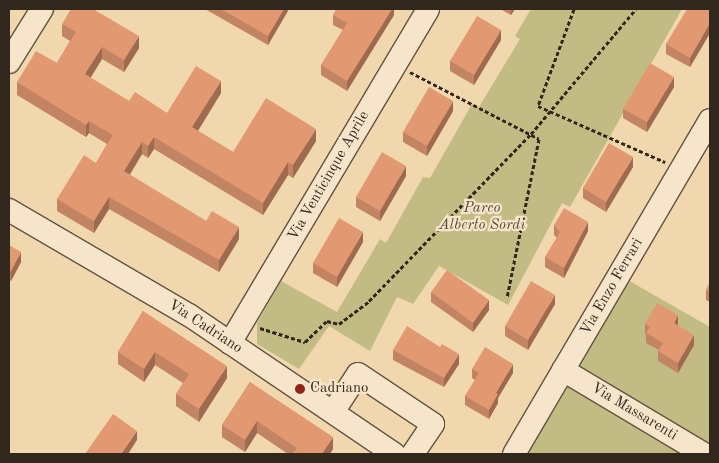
<!DOCTYPE html>
<html>
<head>
<meta charset="utf-8">
<style>
	body { margin:0 }
	#map { position:relative; width:719px; height:463px; overflow:hidden; background:#f1d7ad; font-family:"Old Standard TT",serif }
	div>[style] { position:absolute }
	[style*='--x'] { left:calc(var(--x)*1px); top:calc(var(--y)*1px); width:calc(var(--w)*1px); rotate:calc(var(--a)*1deg) }
	.green>* { inset:0; background:#c2bc84 }
	.path>* { height:3px; margin-top:-1.5px; transform-origin:0; background:repeating-linear-gradient(90deg,#31271d 0 4px,transparent 0 6.5px) }
	.roads { filter:drop-shadow(1px 0 #615341) drop-shadow(-1px 0 #615341) drop-shadow(0 1px #615341) drop-shadow(0 -1px #615341) }
	.minor>* { height:22px; margin:-11px; padding:0 11px; transform-origin:11px; border-radius:11px; background:#f6e5ca }
	.wall>* { inset:0; background:#c28462 }
	.shaded-wall>* { inset:0; background:#9e6b50 }
	.building>* { inset:0; background:#e29972 }
	.dots>* { width:14px; height:14px; translate:-50% -50%; box-sizing:border-box; border:2px solid #f6e5ca; border-radius:50% }
	span { translate:-50% -50%; white-space:nowrap; text-align:center; line-height:1.15; -webkit-text-stroke:4.5px #f6e5ca; paint-order:stroke }
	.street-label { font-size:15px; color:#31271d }
	.park-label { font-size:15px; color:#554c37; font-style:italic }
	.poi-label { font-size:15px; color:#31271d }
	.left { translate:0 -50%; text-align:left }
	.frame { position:absolute; inset:0; border:10px solid #31271d; pointer-events:none }
</style>
</head>
<body>
<div id="map">
	<div class="green">
		<div style="clip-path:polygon(531px 9px,682px 9px,570px 207px,562px 203px,508px 305px,439px 266px,413px 304px,397px 297px,370px 351px,329px 326px,299px 369px,257px 344px,257px 323px,281px 281px,337px 312px,380px 239px,386px 243px,423px 177px,430px 178px,472px 104px,479px 107px,520px 39px,515px 36px)"></div>
		<div style="clip-path:polygon(619px 275px,710px 327px,710px 454px,506px 454px)"></div>
	</div>
	<div class="path">
		<div style="--x:574;--y:9;--w:103;--a:110.4"></div>
		<div style="--x:538;--y:106;--w:139;--a:23.8"></div>
		<div style="--x:410;--y:72;--w:145;--a:27.4"></div>
		<div style="--x:539;--y:139;--w:162;--a:101.4"></div>
		<div style="--x:260;--y:328;--w:47;--a:17.3"></div>
		<div style="--x:305;--y:342;--w:30;--a:-44"></div>
		<div style="--x:327;--y:321;--w:12;--a:14"></div>
		<div style="--x:339;--y:324;--w:38;--a:-37"></div>
		<div style="--x:369;--y:301;--w:233;--a:-45.9"></div>
		<div style="--x:531;--y:134;--w:163;--a:-50"></div>
	</div>
	<div class="roads">
		<div class="minor">
			<div style="--x:9;--y:62;--w:62;--a:-58.1"></div>
			<div style="--x:9;--y:210;--w:208;--a:30.3"></div>
			<div style="--x:189;--y:315;--w:248;--a:34.1"></div>
			<div style="--x:230;--y:343;--w:388;--a:-59.3"></div>
			<div style="--x:563;--y:370;--w:164;--a:30.8"></div>
			<div style="--x:333;--y:412;--w:45;--a:-56.7"></div>
			<div style="--x:358;--y:374;--w:90;--a:33.7"></div>
			<div style="--x:433;--y:424;--w:36;--a:124"></div>
			<div style="--x:514;--y:454;--w:387;--a:-59.6"></div>
		</div>
	</div>
	<div class="wall">
		<div style="clip-path:polygon(205px 9px,289px 9px,268px 45px)"></div>
		<div style="clip-path:polygon(394px 9px,394px 15px,347px 91px,321px 75px,321px 65px,343px 30px,333px 25px,333px 15px)"></div>
		<div style="clip-path:polygon(500px 9px,515px 9px,511px 15px)"></div>
		<div style="clip-path:polygon(710px 9px,710px 33px,690px 67px,666px 54px,666px 44px)"></div>
		<div style="clip-path:polygon(62px 24px,139px 48px,124px 72px,102px 59px,90px 78px,129px 101px,167px 113px,221px 93px,198px 131px,233px 152px,316px 141px,293px 178px,288px 175px,263px 215px,154px 149px,148px 158px,142px 154px,130px 175px,206px 221px,239px 239px,219px 272px,109px 209px,94px 233px,57px 211px,57px 199px,96px 163px,107px 144px,89px 133px,86px 137px,17px 95px,17px 82px,57px 63px,70px 41px,62px 36px)"></div>
		<div style="clip-path:polygon(501px 40px,474px 85px,450px 71px,450px 61px)"></div>
		<div style="clip-path:polygon(674px 87px,647px 132px,623px 118px,623px 109px)"></div>
		<div style="clip-path:polygon(453px 111px,427px 156px,403px 142px,403px 132px)"></div>
		<div style="clip-path:polygon(633px 167px,606px 212px,583px 198px,583px 188px)"></div>
		<div style="clip-path:polygon(406px 176px,380px 221px,356px 207px,356px 197px)"></div>
		<div style="clip-path:polygon(554px 225px,588px 231px,564px 278px,545px 267px,545px 257px,557px 238px,554px 235px)"></div>
		<div style="clip-path:polygon(363px 242px,337px 287px,313px 273px,313px 263px)"></div>
		<div style="clip-path:polygon(9px 245px,21px 262px,11px 281px,9px 279px)"></div>
		<div style="clip-path:polygon(710px 282px,710px 302px,706px 300px,706px 290px)"></div>
		<div style="clip-path:polygon(431px 292px,489px 310px,473px 332px,431px 302px)"></div>
		<div style="clip-path:polygon(555px 304px,528px 350px,505px 336px,505px 326px)"></div>
		<div style="clip-path:polygon(143px 311px,227px 378px,199px 422px,176px 406px,176px 394px,183px 383px,155px 365px,144px 382px,118px 364px,118px 352px)"></div>
		<div style="clip-path:polygon(645px 324px,678px 325px,694px 345px,678px 373px,658px 361px,658px 351px,659px 350px,646px 343px,646px 335px,645px 334px)"></div>
		<div style="clip-path:polygon(393px 350px,459px 364px,444px 387px,393px 360px)"></div>
		<div style="clip-path:polygon(472px 369px,513px 373px,498px 398px,498px 403px,489px 419px,465px 405px,465px 396px,475px 380px,472px 378px)"></div>
		<div style="clip-path:polygon(250px 382px,333px 449px,330px 454px,288px 454px,257px 433px,245px 452px,222px 437px,222px 425px)"></div>
	</div>
	<div class="shaded-wall">
		<div style="clip-path:polygon(284px 9px,289px 9px,268px 45px,268px 36px)"></div>
		<div style="clip-path:polygon(392px 9px,394px 9px,394px 15px,347px 91px,347px 81px)"></div>
		<div style="clip-path:polygon(511px 9px,515px 9px,511px 15px)"></div>
		<div style="clip-path:polygon(710px 23px,710px 33px,690px 67px,690px 58px)"></div>
		<div style="clip-path:polygon(501px 30px,501px 40px,474px 85px,474px 75px)"></div>
		<div style="clip-path:polygon(139px 36px,139px 48px,124px 72px,124px 60px)"></div>
		<div style="clip-path:polygon(102px 47px,102px 59px,85px 87px,85px 74px)"></div>
		<div style="clip-path:polygon(674px 77px,674px 87px,647px 132px,647px 122px)"></div>
		<div style="clip-path:polygon(221px 81px,221px 93px,192px 140px,192px 127px)"></div>
		<div style="clip-path:polygon(453px 101px,453px 111px,427px 156px,427px 146px)"></div>
		<div style="clip-path:polygon(89px 121px,89px 133px,86px 137px,86px 125px)"></div>
		<div style="clip-path:polygon(316px 129px,316px 141px,293px 178px,293px 165px)"></div>
		<div style="clip-path:polygon(154px 137px,154px 149px,148px 158px,148px 146px)"></div>
		<div style="clip-path:polygon(142px 142px,142px 154px,124px 183px,124px 171px)"></div>
		<div style="clip-path:polygon(633px 157px,633px 167px,606px 212px,606px 202px)"></div>
		<div style="clip-path:polygon(288px 162px,288px 175px,263px 215px,263px 203px)"></div>
		<div style="clip-path:polygon(406px 166px,406px 176px,380px 221px,380px 211px)"></div>
		<div style="clip-path:polygon(109px 197px,109px 209px,94px 233px,94px 221px)"></div>
		<div style="clip-path:polygon(588px 222px,588px 231px,564px 278px,564px 268px)"></div>
		<div style="clip-path:polygon(239px 227px,239px 239px,219px 272px,219px 260px)"></div>
		<div style="clip-path:polygon(363px 232px,363px 242px,337px 287px,337px 277px)"></div>
		<div style="clip-path:polygon(21px 252px,21px 262px,11px 281px,11px 271px)"></div>
		<div style="clip-path:polygon(555px 295px,555px 304px,528px 350px,528px 340px)"></div>
		<div style="clip-path:polygon(489px 300px,489px 310px,473px 332px,473px 323px)"></div>
		<div style="clip-path:polygon(678px 315px,678px 325px,674px 332px,674px 323px)"></div>
		<div style="clip-path:polygon(694px 335px,694px 345px,678px 373px,678px 363px)"></div>
		<div style="clip-path:polygon(155px 352px,155px 365px,144px 382px,144px 369px)"></div>
		<div style="clip-path:polygon(459px 354px,459px 364px,444px 387px,444px 378px)"></div>
		<div style="clip-path:polygon(513px 364px,513px 373px,498px 398px,498px 403px,489px 419px,489px 410px,496px 393px)"></div>
		<div style="clip-path:polygon(227px 366px,227px 378px,199px 422px,199px 409px)"></div>
		<div style="clip-path:polygon(257px 421px,257px 433px,245px 452px,245px 440px)"></div>
		<div style="clip-path:polygon(137px 431px,137px 440px,128px 454px,121px 454px)"></div>
		<div style="clip-path:polygon(333px 437px,333px 449px,330px 454px,322px 454px)"></div>
	</div>
	<div class="building">
		<div style="clip-path:polygon(71px 9px,93px 9px,139px 36px,124px 60px,102px 47px,85px 74px,129px 101px,135px 92px,167px 113px,196px 66px,221px 81px,192px 127px,233px 152px,266px 98px,316px 129px,293px 165px,288px 162px,263px 203px,154px 137px,148px 146px,142px 142px,124px 171px,206px 221px,212px 211px,239px 227px,219px 260px,109px 197px,94px 221px,57px 199px,84px 155px,96px 163px,113px 135px,89px 121px,86px 125px,17px 82px,36px 51px,57px 63px,76px 32px,62px 24px)"></div>
		<div style="clip-path:polygon(221px 9px,284px 9px,268px 36px)"></div>
		<div style="clip-path:polygon(336px 9px,392px 9px,347px 81px,321px 65px,347px 23px,333px 15px)"></div>
		<div style="clip-path:polygon(687px 9px,710px 9px,710px 23px,690px 58px,666px 44px)"></div>
		<div style="clip-path:polygon(477px 16px,501px 30px,474px 75px,450px 61px)"></div>
		<div style="clip-path:polygon(650px 63px,674px 77px,647px 122px,623px 109px)"></div>
		<div style="clip-path:polygon(429px 87px,453px 101px,427px 146px,403px 132px)"></div>
		<div style="clip-path:polygon(609px 143px,633px 157px,606px 202px,583px 188px)"></div>
		<div style="clip-path:polygon(382px 152px,406px 166px,380px 211px,356px 197px)"></div>
		<div style="clip-path:polygon(564px 208px,588px 222px,564px 268px,545px 257px,560px 232px,554px 225px)"></div>
		<div style="clip-path:polygon(339px 218px,363px 232px,337px 277px,313px 263px)"></div>
		<div style="clip-path:polygon(9px 245px,21px 252px,11px 271px,9px 270px)"></div>
		<div style="clip-path:polygon(447px 270px,489px 300px,473px 323px,431px 292px)"></div>
		<div style="clip-path:polygon(531px 281px,555px 295px,528px 340px,505px 326px)"></div>
		<div style="clip-path:polygon(710px 282px,710px 292px,706px 290px)"></div>
		<div style="clip-path:polygon(657px 303px,678px 315px,674px 323px,694px 335px,678px 363px,658px 351px,663px 343px,646px 333px,650px 327px,645px 324px)"></div>
		<div style="clip-path:polygon(143px 311px,227px 366px,199px 409px,176px 394px,189px 374px,155px 352px,144px 369px,118px 352px)"></div>
		<div style="clip-path:polygon(407px 326px,440px 347px,442px 344px,459px 354px,444px 378px,393px 350px)"></div>
		<div style="clip-path:polygon(485px 347px,513px 364px,496px 393px,498px 394px,489px 410px,465px 396px,479px 373px,472px 369px)"></div>
		<div style="clip-path:polygon(250px 382px,333px 437px,322px 454px,292px 454px,297px 448px,257px 421px,245px 440px,222px 425px)"></div>
		<div style="clip-path:polygon(113px 414px,137px 431px,121px 454px,85px 454px)"></div>
	</div>
	<div class="dots">
		<div style="left:300px;top:389px;background:#8f2418"></div>
	</div>
	<div class="street-label">
		<span style="left:329px;top:176px;rotate:-60deg">Via Venticinque Aprile</span>
		<span style="left:612px;top:287px;rotate:-60deg">Via Enzo Ferrari</span>
		<span style="left:205px;top:327px;rotate:33deg">Via Cadriano</span>
		<span style="left:634px;top:412px;rotate:31deg">Via Massarenti</span>
	</div>
	<div class="park-label">
		<span style="left:482px;top:217px">Parco<br>Alberto Sordi</span>
	</div>
	<div class="poi-label">
		<span class="left" style="left:310px;top:389px">Cadriano</span>
	</div>
	<div class="frame"></div>
</div>
</body>
</html>
